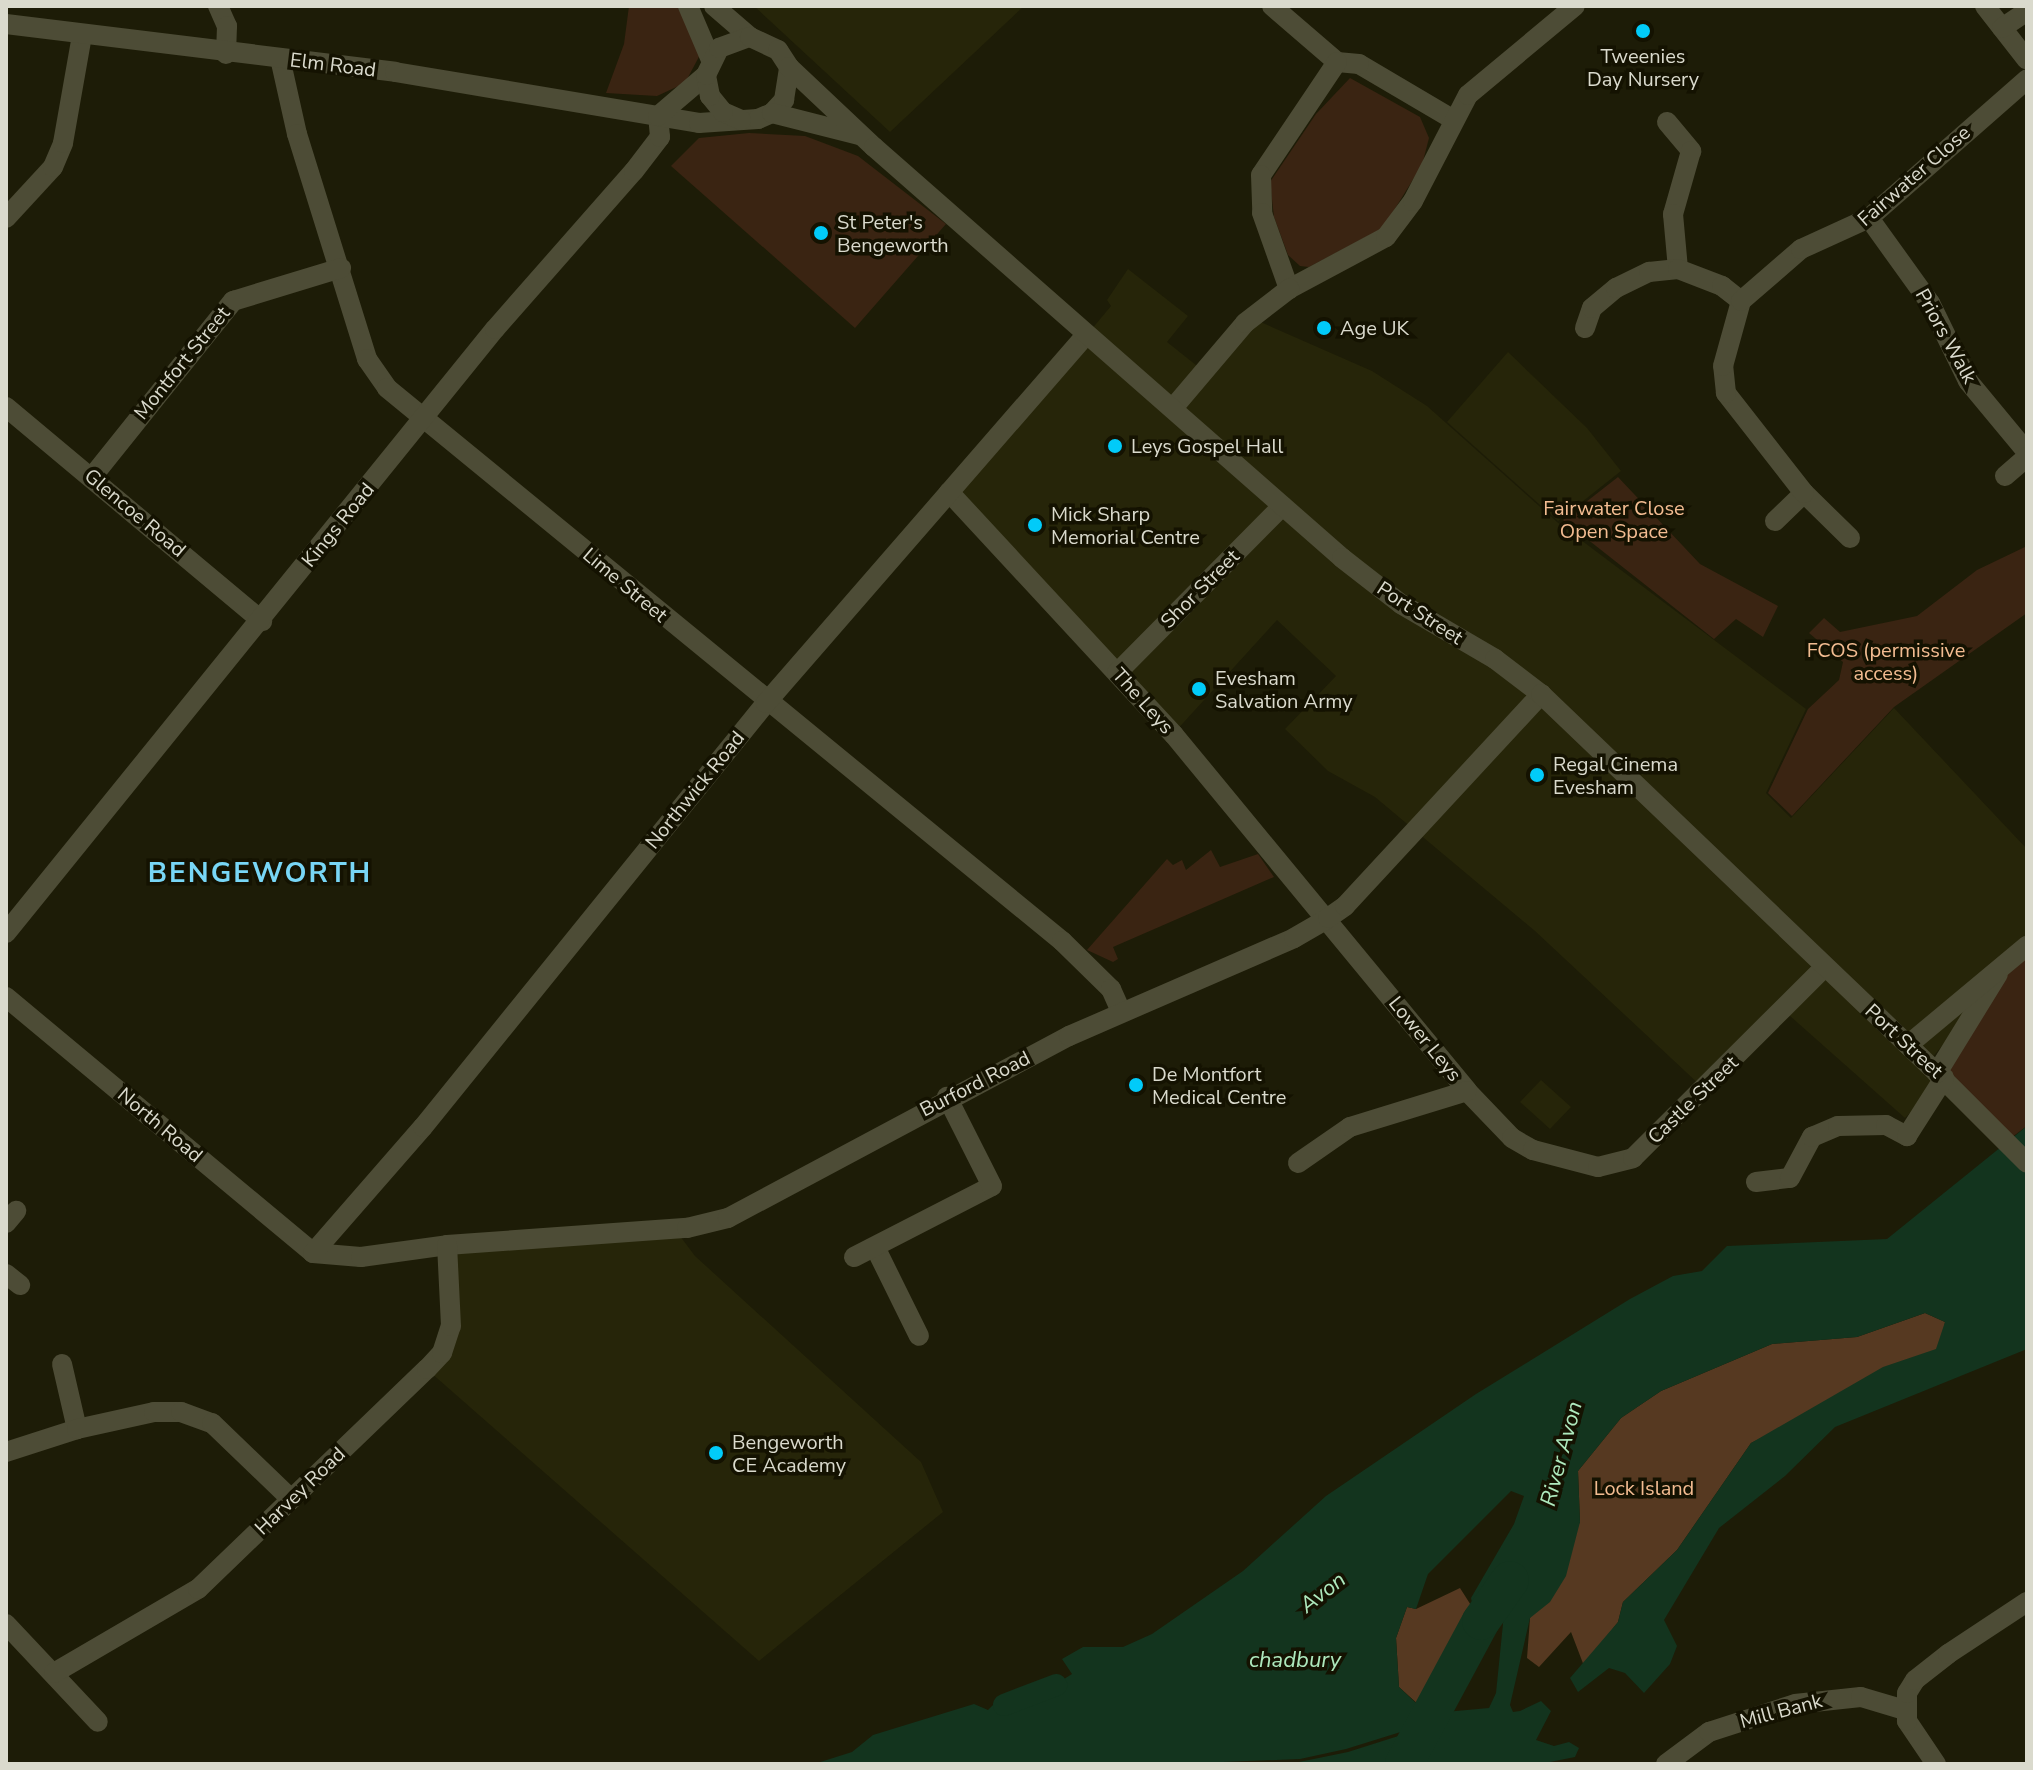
<!DOCTYPE html>
<html>
<head>
<meta charset="utf-8">
<style>
	body { margin:0 }
	#map { position:relative; width:2033px; height:1770px; overflow:hidden; background:#1d1c07; font-family:"Nunito Sans",sans-serif }
	div>[style] { position:absolute }
	[style*='--x'] { left:calc(var(--x)*1px); top:calc(var(--y)*1px); width:calc(var(--w)*1px); rotate:calc(var(--a)*1deg) }
	.built>* { inset:0; background:#262509 }
	.green>* { inset:0; background:#3a2412 }
	.forest>* { inset:0; background:#563921 }
	.water>* { inset:0; background:#13341e }
	.pier>* { inset:0; background:#1d1c07 }
	.canal>* { height:22px; margin:-11px; padding:0 11px; transform-origin:11px; border-radius:11px; background:#13341e }
	.river>* { height:38px; margin:-19px; padding:0 19px; transform-origin:19px; border-radius:19px; background:#13341e }
	.street>* { height:20px; margin:-10px; padding:0 10px; transform-origin:10px; border-radius:10px; background:#4d4c36 }
	.secondary>* { height:20px; margin:-10px; padding:0 10px; transform-origin:10px; border-radius:10px; background:#4d4c36 }
	.dots>* { width:22px; height:22px; translate:-50% -50%; box-sizing:border-box; border:4px solid #141201; border-radius:50% }
	span { translate:-50% -50%; white-space:nowrap; text-align:center; line-height:1.15; -webkit-text-stroke:7px #141201; paint-order:stroke }
	.poi-label { font-size:20px; color:#dadacd }
	.left { translate:0 -50%; text-align:left }
	.street-label { font-size:20px; color:#dadacd }
	.park-label { font-size:20px; color:#f3bc91 }
	.water-label { font-size:22px; color:#aee9bd; font-style:italic }
	.district-label { font-size:28px; color:#78d6f6; font-weight:700; letter-spacing:2px }
	.frame { position:absolute; inset:0; border:8px solid #dadacd; pointer-events:none }
</style>
</head>
<body>
<div id="map">
	<div class="built">
		<div style="clip-path:polygon(754px 6px,1024px 6px,890px 132px)"></div>
		<div style="clip-path:polygon(1128px 269px,1188px 316px,1167px 342px,1206px 373px,1256px 320px,1372px 371px,1427px 406px,1557px 522px,1806px 709px,1766px 793px,1791px 818px,1894px 708px,2027px 849px,2027px 946px,1930px 1060px,1937px 1084px,1905px 1118px,1781px 1008px,1702px 1087px,1535px 931px,1375px 797px,1328px 771px,1285px 729px,1336px 676px,1277px 620px,1174px 733px,954px 494px,1111px 306px,1107px 300px)"></div>
		<div style="clip-path:polygon(1508px 352px,1587px 428px,1621px 471px,1558px 521px,1447px 422px)"></div>
		<div style="clip-path:polygon(1541px 1080px,1571px 1107px,1550px 1129px,1520px 1102px)"></div>
		<div style="clip-path:polygon(674px 1228px,695px 1256px,921px 1462px,943px 1512px,759px 1661px,430px 1372px,445px 1352px,450px 1246px)"></div>
	</div>
	<div class="green">
		<div style="clip-path:polygon(629px 6px,679px 6px,701px 53px,685px 83px,657px 96px,606px 93px,624px 44px)"></div>
		<div style="clip-path:polygon(1350px 78px,1420px 117px,1429px 138px,1422px 165px,1383px 228px,1309px 267px,1300px 266px,1288px 255px,1274px 217px,1270px 182px,1316px 114px)"></div>
		<div style="clip-path:polygon(749px 133px,805px 136px,858px 156px,946px 224px,855px 328px,671px 166px,699px 138px)"></div>
		<div style="clip-path:polygon(1618px 477px,1700px 564px,1778px 606px,1763px 637px,1736px 619px,1714px 639px,1563px 520px)"></div>
		<div style="clip-path:polygon(2027px 546px,2027px 613px,1894px 707px,1792px 816px,1768px 793px,1808px 709px,1839px 680px,1843px 662px,1809px 633px,1824px 618px,1840px 632px,1917px 616px,1977px 570px)"></div>
		<div style="clip-path:polygon(1211px 850px,1220px 867px,1258px 854px,1274px 877px,1113px 947px,1118px 959px,1113px 962px,1087px 950px,1167px 859px,1173px 865px,1182px 860px,1186px 870px)"></div>
		<div style="clip-path:polygon(2027px 946px,2027px 1126px,2008px 1140px,1944px 1078px,1959px 1034px)"></div>
	</div>
	<div class="forest">
		<div style="clip-path:polygon(1925px 1313px,1945px 1322px,1941px 1352px,1751px 1443px,1677px 1550px,1623px 1602px,1618px 1622px,1584px 1666px,1571px 1632px,1539px 1667px,1527px 1658px,1530px 1618px,1580px 1522px,1578px 1471px,1621px 1418px,1661px 1391px,1772px 1344px,1857px 1337px)"></div>
		<div style="clip-path:polygon(1460px 1588px,1481px 1621px,1420px 1706px,1399px 1687px,1396px 1638px,1407px 1607px,1416px 1609px)"></div>
	</div>
	<div class="water">
		<div style="clip-path:polygon(evenodd,2027px 1126px,2027px 1349px,1835px 1427px,1785px 1476px,1719px 1528px,1664px 1620px,1677px 1646px,1670px 1664px,1644px 1693px,1625px 1673px,1609px 1668px,1578px 1692px,1570px 1678px,1618px 1622px,1623px 1602px,1677px 1550px,1751px 1443px,1883px 1367px,1936px 1349px,1945px 1322px,1925px 1313px,1857px 1337px,1772px 1344px,1661px 1391px,1621px 1418px,1578px 1471px,1580px 1522px,1566px 1576px,1550px 1602px,1530px 1618px,1510px 1705px,1513px 1712px,1520px 1711px,1541px 1701px,1551px 1711px,1536px 1740px,1554px 1746px,1569px 1742px,1579px 1748px,1575px 1757px,1540px 1764px,814px 1764px,852px 1752px,873px 1735px,974px 1704px,988px 1710px,996px 1702px,1015px 1710px,1072px 1674px,1062px 1659px,1083px 1647px,1123px 1647px,1152px 1634px,1243px 1571px,1326px 1496px,1476px 1394px,1630px 1299px,1673px 1276px,1702px 1271px,1727px 1246px,1887px 1239px,2027px 1126px,1511px 1491px,1524px 1496px,1514px 1524px,1471px 1598px,1475px 1618px,1486px 1625px,1494px 1615px,1504px 1614px,1496px 1693px,1489px 1708px,1445px 1712px,1451px 1688px,1436px 1681px,1418px 1705px,1399px 1687px,1396px 1638px,1407px 1607px,1416px 1609px,1428px 1574px,1511px 1491px)"></div>
	</div>
	<div class="pier">
		<div style="clip-path:polygon(1422px 1703px,1411px 1732px,1348px 1752px,1299px 1762px,1174px 1764px,1300px 1759px,1346px 1749px,1407px 1730px)"></div>
	</div>
	<div class="canal">
		<div style="--x:1004;--y:1705;--w:56;--a:-21"></div>
	</div>
	<div class="river">
		<div style="--x:1404;--y:1764;--w:162;--a:-61.7"></div>
		<div style="--x:1481;--y:1621;--w:50;--a:-54.7"></div>
	</div>
	<div class="street">
		<div style="--x:218;--y:6;--w:22;--a:66"></div>
		<div style="--x:227;--y:26;--w:28;--a:92"></div>
		<div style="--x:1272;--y:6;--w:86;--a:40.7"></div>
		<div style="--x:1985;--y:6;--w:68;--a:52.1"></div>
		<div style="--x:2002;--y:28;--w:30;--a:-34"></div>
		<div style="--x:280;--y:58;--w:78;--a:77.4"></div>
		<div style="--x:297;--y:134;--w:236;--a:72.7"></div>
		<div style="--x:367;--y:359;--w:35;--a:55"></div>
		<div style="--x:387;--y:388;--w:873;--a:39.33"></div>
		<div style="--x:1062;--y:941;--w:69;--a:44.4"></div>
		<div style="--x:1111;--y:989;--w:24;--a:66"></div>
		<div style="--x:1454;--y:120;--w:110;--a:-149.5"></div>
		<div style="--x:1359;--y:64;--w:22;--a:-175"></div>
		<div style="--x:1337;--y:62;--w:136;--a:123.9"></div>
		<div style="--x:1261;--y:175;--w:38;--a:88"></div>
		<div style="--x:1262;--y:213;--w:81;--a:70.4"></div>
		<div style="--x:1289;--y:289;--w:110;--a:-28.2"></div>
		<div style="--x:1386;--y:237;--w:45;--a:-53.1"></div>
		<div style="--x:1413;--y:201;--w:119;--a:-62.6"></div>
		<div style="--x:1468;--y:95;--w:139;--a:-39.8"></div>
		<div style="--x:1667;--y:122;--w:38;--a:50"></div>
		<div style="--x:1691;--y:151;--w:66;--a:105.9"></div>
		<div style="--x:1673;--y:214;--w:55;--a:84.8"></div>
		<div style="--x:6;--y:218;--w:69;--a:-47.3"></div>
		<div style="--x:53;--y:167;--w:26;--a:-67"></div>
		<div style="--x:63;--y:143;--w:110;--a:-80"></div>
		<div style="--x:1869;--y:218;--w:105;--a:54.3"></div>
		<div style="--x:1930;--y:303;--w:87;--a:64"></div>
		<div style="--x:1968;--y:381;--w:92;--a:50.3"></div>
		<div style="--x:1585;--y:328;--w:21;--a:-71"></div>
		<div style="--x:1592;--y:308;--w:31;--a:-40"></div>
		<div style="--x:1616;--y:288;--w:37;--a:-26"></div>
		<div style="--x:1649;--y:272;--w:29;--a:-6"></div>
		<div style="--x:1678;--y:269;--w:47;--a:21.1"></div>
		<div style="--x:1722;--y:286;--w:24;--a:38"></div>
		<div style="--x:6;--y:407;--w:334;--a:39.9"></div>
		<div style="--x:1173;--y:408;--w:111;--a:-49.7"></div>
		<div style="--x:1245;--y:323;--w:56;--a:-37.7"></div>
		<div style="--x:2005;--y:476;--w:29;--a:-41"></div>
		<div style="--x:92;--y:477;--w:226;--a:-51.3"></div>
		<div style="--x:233;--y:301;--w:113;--a:-17"></div>
		<div style="--x:949;--y:492;--w:331;--a:47.2"></div>
		<div style="--x:1174;--y:735;--w:461;--a:50.5"></div>
		<div style="--x:1467;--y:1091;--w:65;--a:46.2"></div>
		<div style="--x:1512;--y:1138;--w:24;--a:30"></div>
		<div style="--x:1533;--y:1150;--w:67;--a:14.7"></div>
		<div style="--x:1598;--y:1167;--w:36;--a:-14"></div>
		<div style="--x:1633;--y:1158;--w:271;--a:-44.9"></div>
		<div style="--x:1775;--y:521;--w:40;--a:-44"></div>
		<div style="--x:1850;--y:538;--w:64;--a:-135.6"></div>
		<div style="--x:1804;--y:493;--w:127;--a:-128"></div>
		<div style="--x:1726;--y:393;--w:27;--a:-96"></div>
		<div style="--x:1723;--y:366;--w:67;--a:-74.5"></div>
		<div style="--x:1741;--y:301;--w:79;--a:-40.9"></div>
		<div style="--x:1801;--y:249;--w:75;--a:-24.5"></div>
		<div style="--x:1869;--y:218;--w:210;--a:-41.3"></div>
		<div style="--x:1117;--y:673;--w:235;--a:-45.3"></div>
		<div style="--x:6;--y:933;--w:777;--a:-51.01"></div>
		<div style="--x:495;--y:329;--w:210;--a:-48.7"></div>
		<div style="--x:634;--y:171;--w:43;--a:-52.6"></div>
		<div style="--x:660;--y:137;--w:21;--a:-95"></div>
		<div style="--x:6;--y:997;--w:400;--a:39.8"></div>
		<div style="--x:313;--y:1253;--w:48;--a:4.8"></div>
		<div style="--x:361;--y:1257;--w:87;--a:-7.9"></div>
		<div style="--x:447;--y:1245;--w:241;--a:-4.1"></div>
		<div style="--x:687;--y:1228;--w:42;--a:-13.7"></div>
		<div style="--x:728;--y:1218;--w:387;--a:-28.1"></div>
		<div style="--x:1069;--y:1036;--w:245;--a:-23.5"></div>
		<div style="--x:1294;--y:938;--w:39;--a:-30"></div>
		<div style="--x:1328;--y:918;--w:21;--a:-35"></div>
		<div style="--x:1345;--y:906;--w:289;--a:-47.2"></div>
		<div style="--x:1937;--y:1073;--w:127;--a:45"></div>
		<div style="--x:1298;--y:1163;--w:63;--a:-34.7"></div>
		<div style="--x:1350;--y:1127;--w:122;--a:-17.1"></div>
		<div style="--x:1756;--y:1182;--w:34;--a:-7"></div>
		<div style="--x:1790;--y:1178;--w:47;--a:-61.8"></div>
		<div style="--x:1812;--y:1137;--w:28;--a:-23"></div>
		<div style="--x:1838;--y:1126;--w:48;--a:-1.2"></div>
		<div style="--x:1886;--y:1125;--w:24;--a:28"></div>
		<div style="--x:1907;--y:1136;--w:69;--a:-57.5"></div>
		<div style="--x:6;--y:1223;--w:16;--a:-50"></div>
		<div style="--x:875;--y:1247;--w:99;--a:63.7"></div>
		<div style="--x:313;--y:1253;--w:167;--a:-48.9"></div>
		<div style="--x:423;--y:1127;--w:545;--a:-51.03"></div>
		<div style="--x:766;--y:703;--w:488;--a:-49"></div>
		<div style="--x:854;--y:1257;--w:155;--a:-27.2"></div>
		<div style="--x:992;--y:1186;--w:100;--a:-116.8"></div>
		<div style="--x:6;--y:1274;--w:18;--a:38"></div>
		<div style="--x:62;--y:1364;--w:67;--a:77"></div>
		<div style="--x:6;--y:1452;--w:75;--a:-17.9"></div>
		<div style="--x:77;--y:1429;--w:79;--a:-12.4"></div>
		<div style="--x:154;--y:1412;--w:27;--a:0"></div>
		<div style="--x:181;--y:1412;--w:33;--a:20"></div>
		<div style="--x:212;--y:1423;--w:110;--a:43.9"></div>
		<div style="--x:6;--y:1624;--w:134;--a:46.8"></div>
		<div style="--x:54;--y:1673;--w:167;--a:-30.3"></div>
		<div style="--x:198;--y:1589;--w:318;--a:-43.9"></div>
		<div style="--x:427;--y:1369;--w:22;--a:-47"></div>
		<div style="--x:442;--y:1353;--w:28;--a:-72"></div>
		<div style="--x:451;--y:1326;--w:81;--a:-92.8"></div>
		<div style="--x:1666;--y:1764;--w:54;--a:-36.7"></div>
		<div style="--x:1709;--y:1732;--w:90;--a:-18"></div>
		<div style="--x:1795;--y:1704;--w:66;--a:-6.1"></div>
		<div style="--x:1861;--y:1697;--w:46;--a:16.5"></div>
		<div style="--x:1936;--y:1764;--w:52;--a:-124"></div>
		<div style="--x:1907;--y:1721;--w:28;--a:-90"></div>
		<div style="--x:1907;--y:1693;--w:15;--a:-58"></div>
		<div style="--x:1915;--y:1680;--w:42;--a:-38.2"></div>
		<div style="--x:1948;--y:1654;--w:95;--a:-33.4"></div>
	</div>
	<div class="secondary">
		<div style="--x:688;--y:6;--w:59;--a:66.9"></div>
		<div style="--x:714;--y:6;--w:48;--a:40.7"></div>
		<div style="--x:6;--y:24;--w:392;--a:7"></div>
		<div style="--x:395;--y:72;--w:308;--a:9.5"></div>
		<div style="--x:699;--y:123;--w:59;--a:-3.9"></div>
		<div style="--x:758;--y:119;--w:15;--a:-23"></div>
		<div style="--x:772;--y:113;--w:18;--a:-47"></div>
		<div style="--x:784;--y:100;--w:33;--a:-81"></div>
		<div style="--x:772;--y:113;--w:90;--a:14.2"></div>
		<div style="--x:658;--y:116;--w:63;--a:-40.5"></div>
		<div style="--x:741;--y:120;--w:20;--a:-156"></div>
		<div style="--x:723;--y:112;--w:21;--a:-129"></div>
		<div style="--x:710;--y:96;--w:21;--a:-101"></div>
		<div style="--x:706;--y:75;--w:30;--a:-64"></div>
		<div style="--x:719;--y:48;--w:33;--a:-20"></div>
		<div style="--x:750;--y:37;--w:31;--a:25"></div>
		<div style="--x:778;--y:50;--w:20;--a:57"></div>
		<div style="--x:789;--y:67;--w:117;--a:43.3"></div>
		<div style="--x:874;--y:147;--w:623;--a:41.29"></div>
		<div style="--x:1342;--y:558;--w:75;--a:37.9"></div>
		<div style="--x:1401;--y:604;--w:109;--a:30.3"></div>
		<div style="--x:1495;--y:659;--w:58;--a:37.3"></div>
		<div style="--x:1541;--y:694;--w:548;--a:43.74"></div>
		<div style="--x:1937;--y:1073;--w:116;--a:-58.4"></div>
		<div style="--x:1908;--y:1045;--w:155;--a:-39.8"></div>
	</div>
	<div class="dots">
		<div style="left:1643px;top:31px;background:#01cbf9"></div>
		<div style="left:821px;top:233px;background:#01cbf9"></div>
		<div style="left:1324px;top:328px;background:#01cbf9"></div>
		<div style="left:1115px;top:446px;background:#01cbf9"></div>
		<div style="left:1035px;top:525px;background:#01cbf9"></div>
		<div style="left:1199px;top:689px;background:#01cbf9"></div>
		<div style="left:1537px;top:775px;background:#01cbf9"></div>
		<div style="left:1136px;top:1085px;background:#01cbf9"></div>
		<div style="left:716px;top:1453px;background:#01cbf9"></div>
	</div>
	<div class="poi-label">
		<span style="left:1643px;top:68px">Tweenies<br>Day Nursery</span>
		<span class="left" style="left:837px;top:234px">St Peter's<br>Bengeworth</span>
		<span class="left" style="left:1340px;top:328px">Age UK</span>
		<span class="left" style="left:1131px;top:446px">Leys Gospel Hall</span>
		<span class="left" style="left:1051px;top:526px">Mick Sharp<br>Memorial Centre</span>
		<span class="left" style="left:1215px;top:690px">Evesham<br>Salvation Army</span>
		<span class="left" style="left:1553px;top:776px">Regal Cinema<br>Evesham</span>
		<span class="left" style="left:1152px;top:1086px">De Montfort<br>Medical Centre</span>
		<span class="left" style="left:732px;top:1454px">Bengeworth<br>CE Academy</span>
	</div>
	<div class="street-label">
		<span style="left:333px;top:65px;rotate:7deg">Elm Road</span>
		<span style="left:1914px;top:176px;rotate:-41deg">Fairwater Close</span>
		<span style="left:1946px;top:336px;rotate:61deg">Priors Walk</span>
		<span style="left:182px;top:363px;rotate:-51deg">Montfort Street</span>
		<span style="left:135px;top:513px;rotate:40deg">Glencoe Road</span>
		<span style="left:338px;top:525px;rotate:-51deg">Kings Road</span>
		<span style="left:625px;top:585px;rotate:40deg">Lime Street</span>
		<span style="left:1200px;top:589px;rotate:-45deg">Shor Street</span>
		<span style="left:1420px;top:613px;rotate:33deg">Port Street</span>
		<span style="left:1143px;top:701px;rotate:48deg">The Leys</span>
		<span style="left:695px;top:790px;rotate:-51deg">Northwick Road</span>
		<span style="left:1425px;top:1039px;rotate:51deg">Lower Leys</span>
		<span style="left:1904px;top:1041px;rotate:43deg">Port Street</span>
		<span style="left:975px;top:1084px;rotate:-27deg">Burford Road</span>
		<span style="left:1693px;top:1100px;rotate:-44deg">Castle Street</span>
		<span style="left:160px;top:1125px;rotate:40deg">North Road</span>
		<span style="left:300px;top:1491px;rotate:-44deg">Harvey Road</span>
		<span style="left:1781px;top:1711px;rotate:-15deg">Mill Bank</span>
	</div>
	<div class="park-label">
		<span style="left:1614px;top:520px">Fairwater Close<br>Open Space</span>
		<span style="left:1886px;top:662px">FCOS (permissive<br>access)</span>
		<span style="left:1644px;top:1488px">Lock Island</span>
	</div>
	<div class="water-label">
		<span style="left:1562px;top:1454px;rotate:-75deg">River Avon</span>
		<span style="left:1323px;top:1593px;rotate:-38deg">Avon</span>
		<span style="left:1295px;top:1661px">chadbury</span>
	</div>
	<div class="district-label">
		<span style="left:260px;top:873px">BENGEWORTH</span>
	</div>
	<div class="frame"></div>
</div>
</body>
</html>
